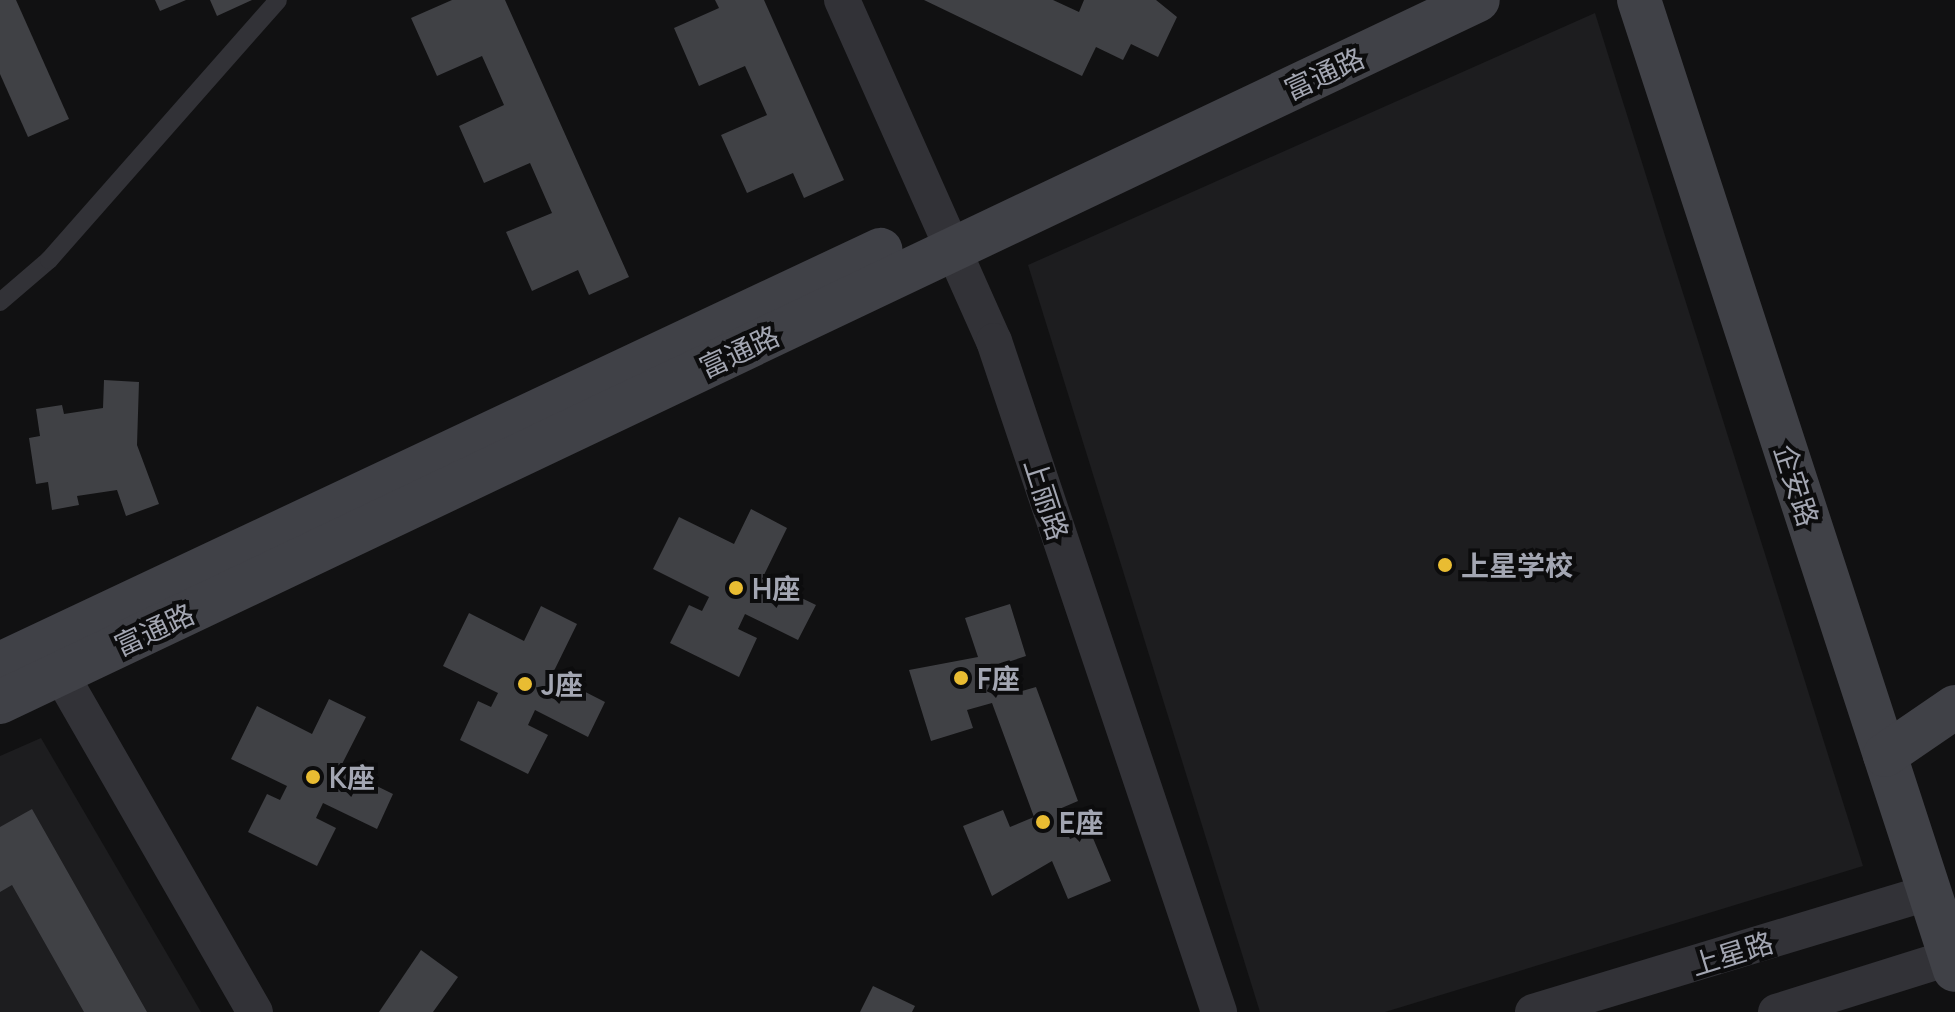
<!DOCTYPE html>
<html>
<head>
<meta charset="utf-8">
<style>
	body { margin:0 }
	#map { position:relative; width:1955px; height:1012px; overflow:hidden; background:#111112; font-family:Manrope,"Noto Sans SC",sans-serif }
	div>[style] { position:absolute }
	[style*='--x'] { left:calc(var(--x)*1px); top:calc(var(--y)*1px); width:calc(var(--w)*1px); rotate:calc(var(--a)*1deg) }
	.built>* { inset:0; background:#1d1d1f }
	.building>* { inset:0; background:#404145 }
	.lane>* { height:18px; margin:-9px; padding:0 9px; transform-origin:9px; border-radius:9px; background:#323237 }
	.street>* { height:36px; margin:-18px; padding:0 18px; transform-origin:18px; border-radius:18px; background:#323237 }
	.secondary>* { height:44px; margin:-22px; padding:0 22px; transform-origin:22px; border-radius:22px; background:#404147 }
	.dots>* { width:22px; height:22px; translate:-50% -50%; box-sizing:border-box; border:4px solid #0c0c0d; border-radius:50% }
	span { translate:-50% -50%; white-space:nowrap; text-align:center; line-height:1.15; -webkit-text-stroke:8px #0c0c0d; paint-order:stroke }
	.street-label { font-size:28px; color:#a3a6b2 }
	.poi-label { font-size:28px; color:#a3a6b2; font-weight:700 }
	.left { translate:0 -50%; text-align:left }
</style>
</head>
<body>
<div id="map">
	<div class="built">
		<div style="clip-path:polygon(1595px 13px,1863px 866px,1385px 1012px,1260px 1012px,1028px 265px)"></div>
		<div style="clip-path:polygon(41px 738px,201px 1012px,0 1012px,0 756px)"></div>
	</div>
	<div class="building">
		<div style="clip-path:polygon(0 0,16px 0,69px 119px,28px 137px,0 74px)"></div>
		<div style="clip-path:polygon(155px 0,186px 0,160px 11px)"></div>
		<div style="clip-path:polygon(210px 0,252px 0,217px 16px)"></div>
		<div style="clip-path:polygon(452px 0,505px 0,629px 277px,589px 295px,578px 270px,532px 291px,506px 232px,552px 213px,530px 163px,484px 183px,459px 126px,504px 105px,482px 56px,437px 76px,411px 18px)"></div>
		<div style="clip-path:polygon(715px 0,764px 0,844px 180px,804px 198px,793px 173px,747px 193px,721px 135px,767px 115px,745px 66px,699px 86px,674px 28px,719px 8px)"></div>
		<div style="clip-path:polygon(924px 0,1053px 0,1079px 12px,1084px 0,1156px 0,1177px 17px,1158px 57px,1131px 44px,1123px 60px,1096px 47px,1082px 76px)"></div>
		<div style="clip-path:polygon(104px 380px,139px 382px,137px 445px,159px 504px,126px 516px,117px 490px,77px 496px,79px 505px,52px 510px,48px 482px,36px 484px,29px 438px,40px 436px,36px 409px,62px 405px,64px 414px,103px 408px)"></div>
		<div style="clip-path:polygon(751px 509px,787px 528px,762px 579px,816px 605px,798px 640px,745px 614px,738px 629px,757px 638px,739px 677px,670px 643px,689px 605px,702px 611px,709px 597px,653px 569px,679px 517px,734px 544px)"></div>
		<div style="clip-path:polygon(1010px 604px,1026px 656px,1005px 663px,1015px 693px,1036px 687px,1078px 801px,1057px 810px,1070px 839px,1090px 831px,1111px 881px,1068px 899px,1052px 861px,992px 896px,963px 826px,1003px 810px,1010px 827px,1034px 817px,992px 703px,967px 710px,973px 728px,931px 741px,909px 670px,978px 657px,965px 618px)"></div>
		<div style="clip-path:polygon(541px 606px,577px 624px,552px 675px,605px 702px,588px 737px,535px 710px,528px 725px,548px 735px,528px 774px,460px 740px,478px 701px,491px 707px,498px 693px,443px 666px,469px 613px,524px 641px)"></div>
		<div style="clip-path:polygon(329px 699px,366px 717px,340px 768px,393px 794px,377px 829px,323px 803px,316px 818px,336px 828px,317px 866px,248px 832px,267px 794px,280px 800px,287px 786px,231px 759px,257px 706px,312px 734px)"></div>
		<div style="clip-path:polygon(32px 809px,147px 1012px,84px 1012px,12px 885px,0 892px,0 827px)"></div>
		<div style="clip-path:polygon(421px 950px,458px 977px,433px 1012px,379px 1012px)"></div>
		<div style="clip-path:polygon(873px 986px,915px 1006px,912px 1012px,860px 1012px)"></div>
	</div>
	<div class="lane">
		<div style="--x:0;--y:302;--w:65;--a:-40.6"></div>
		<div style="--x:49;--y:260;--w:346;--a:-48.6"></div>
	</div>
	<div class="street">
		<div style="--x:842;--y:0;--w:373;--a:66"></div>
		<div style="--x:994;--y:341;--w:708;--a:71.46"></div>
		<div style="--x:60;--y:673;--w:391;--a:60.1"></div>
		<div style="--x:1533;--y:1012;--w:415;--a:-16.8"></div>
		<div style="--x:1776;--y:1012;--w:183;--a:-17.4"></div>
	</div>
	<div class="secondary">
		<div style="--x:1639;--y:0;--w:1020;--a:71.96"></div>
		<div style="--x:0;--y:664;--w:973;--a:-25.19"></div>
		<div style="--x:0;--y:702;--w:1636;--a:-25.41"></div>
		<div style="--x:1885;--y:755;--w:85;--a:-34.4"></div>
	</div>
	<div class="dots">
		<div style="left:1445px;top:565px;background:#e9bc32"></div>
		<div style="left:736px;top:588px;background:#e9bc32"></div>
		<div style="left:961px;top:678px;background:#e9bc32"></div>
		<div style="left:525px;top:684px;background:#e9bc32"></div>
		<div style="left:313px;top:777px;background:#e9bc32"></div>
		<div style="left:1043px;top:822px;background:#e9bc32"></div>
	</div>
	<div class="street-label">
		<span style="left:1324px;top:73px;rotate:-25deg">富通路</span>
		<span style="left:739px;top:351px;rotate:-25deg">富通路</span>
		<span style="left:1797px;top:485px;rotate:72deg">企安路</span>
		<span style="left:1047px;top:499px;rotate:72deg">上丽路</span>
		<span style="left:154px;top:629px;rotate:-25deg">富通路</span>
		<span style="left:1732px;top:953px;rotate:-17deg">上星路</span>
	</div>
	<div class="poi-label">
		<span class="left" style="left:1461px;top:565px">上星学校</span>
		<span class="left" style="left:752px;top:588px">H座</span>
		<span class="left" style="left:977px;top:678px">F座</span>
		<span class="left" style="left:541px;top:684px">J座</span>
		<span class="left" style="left:329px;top:777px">K座</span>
		<span class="left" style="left:1059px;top:822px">E座</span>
	</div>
</div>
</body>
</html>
